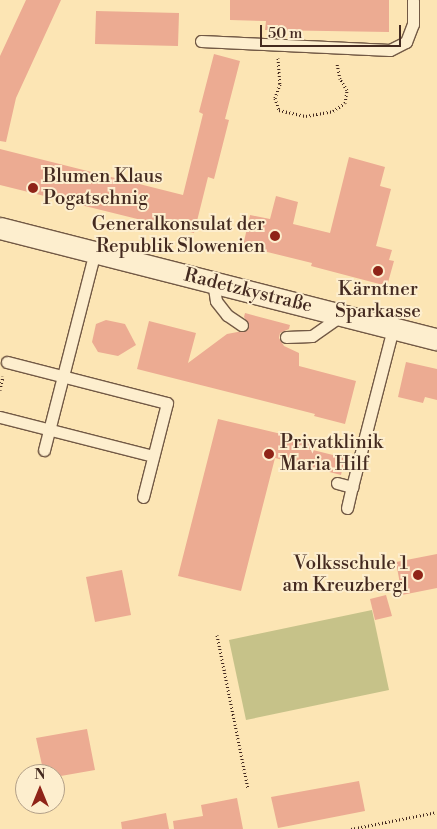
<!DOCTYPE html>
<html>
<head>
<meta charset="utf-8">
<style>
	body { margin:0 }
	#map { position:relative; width:437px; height:829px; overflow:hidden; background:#fce5b4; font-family:"Libre Bodoni",serif }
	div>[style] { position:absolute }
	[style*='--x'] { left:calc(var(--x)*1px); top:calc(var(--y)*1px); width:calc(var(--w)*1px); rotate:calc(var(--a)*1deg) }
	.green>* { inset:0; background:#c6c289 }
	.building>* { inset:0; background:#ecab92 }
	.path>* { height:3px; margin-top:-1.5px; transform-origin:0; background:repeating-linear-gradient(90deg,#442a20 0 1px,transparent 0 3.5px) }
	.roads { filter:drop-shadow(1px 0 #725945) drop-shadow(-1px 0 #725945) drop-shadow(0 1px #725945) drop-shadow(0 -1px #725945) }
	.service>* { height:11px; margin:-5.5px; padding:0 5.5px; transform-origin:5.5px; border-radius:5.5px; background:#fdeece }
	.minor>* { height:21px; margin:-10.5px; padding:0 10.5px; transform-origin:10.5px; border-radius:10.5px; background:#fdeece }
	.dots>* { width:14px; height:14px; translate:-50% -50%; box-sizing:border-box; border:2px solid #fdeece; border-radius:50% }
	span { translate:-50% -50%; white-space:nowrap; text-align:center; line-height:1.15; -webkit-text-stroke:4px #fdeece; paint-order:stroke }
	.poi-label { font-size:19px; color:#442a20 }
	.left { translate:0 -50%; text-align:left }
	.right { translate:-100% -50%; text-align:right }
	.street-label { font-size:19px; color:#442a20 }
	.north { position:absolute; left:15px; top:764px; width:50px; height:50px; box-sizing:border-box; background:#fdeece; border:1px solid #b3a088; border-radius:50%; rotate:0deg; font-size:14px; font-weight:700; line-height:20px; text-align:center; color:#442a20 }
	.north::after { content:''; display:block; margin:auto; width:18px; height:22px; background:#8f2418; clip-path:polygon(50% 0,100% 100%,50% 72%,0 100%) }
	.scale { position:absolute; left:260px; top:25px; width:141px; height:22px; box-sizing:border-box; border:2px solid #442a20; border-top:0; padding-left:6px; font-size:15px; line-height:18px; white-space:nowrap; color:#442a20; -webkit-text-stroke:4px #fdeece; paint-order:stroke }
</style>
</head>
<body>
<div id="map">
	<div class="green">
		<div style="clip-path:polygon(372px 610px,389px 690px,246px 720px,229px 640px)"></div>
	</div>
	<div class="building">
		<div style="clip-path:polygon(26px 0,61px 0,16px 98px,6px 142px,0 141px,0 56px)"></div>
		<div style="clip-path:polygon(230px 0,389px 0,389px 32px,265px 30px,266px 21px,230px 20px)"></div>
		<div style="clip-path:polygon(96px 11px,179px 13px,178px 46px,95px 44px)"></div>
		<div style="clip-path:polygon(214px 54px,240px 61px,225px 119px,229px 120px,214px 179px,208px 177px,194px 233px,0 185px,0 149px,183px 195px,203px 114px,199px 112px)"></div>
		<div style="clip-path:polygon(349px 157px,385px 167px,380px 186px,391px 189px,376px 246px,392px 250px,389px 260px,394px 261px,387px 286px,311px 266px,312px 263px,243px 246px,250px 215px,270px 219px,276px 196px,298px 202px,293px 224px,330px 233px)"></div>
		<div style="clip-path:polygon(245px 313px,290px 325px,289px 329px,280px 333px,279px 338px,284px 346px,299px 353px,299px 366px,356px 381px,345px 424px,314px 416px,315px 414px,137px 369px,149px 321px,196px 333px,188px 363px,227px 334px,248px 330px,249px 325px,244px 317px)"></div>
		<div style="clip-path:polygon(106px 320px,125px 324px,136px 345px,118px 356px,98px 352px,92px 342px,96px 324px)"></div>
		<div style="clip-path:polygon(406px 362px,437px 369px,437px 400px,425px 397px,423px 403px,398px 397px)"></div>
		<div style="clip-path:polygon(218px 419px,315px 442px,313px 450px,345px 458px,341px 475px,275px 458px,241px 591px,178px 576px)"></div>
		<div style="clip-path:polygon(437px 554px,437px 588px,402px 595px,396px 562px)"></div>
		<div style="clip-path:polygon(122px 570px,131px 615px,95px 622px,86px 577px)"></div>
		<div style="clip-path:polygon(386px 595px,392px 616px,375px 620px,370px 599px)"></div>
		<div style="clip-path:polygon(87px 729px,95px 770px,55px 777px,55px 774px,44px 774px,36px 738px)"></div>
		<div style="clip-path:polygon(359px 781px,365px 811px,278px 828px,271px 797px)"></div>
		<div style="clip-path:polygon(237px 798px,243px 829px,174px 829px,173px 821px,203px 816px,201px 805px)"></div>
		<div style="clip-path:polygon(166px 813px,169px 829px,122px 829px,121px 822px)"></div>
	</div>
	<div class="path">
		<div style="--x:278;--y:58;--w:26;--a:86"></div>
		<div style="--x:280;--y:84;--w:15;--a:110"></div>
		<div style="--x:275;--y:98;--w:13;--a:72"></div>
		<div style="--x:279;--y:110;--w:28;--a:13"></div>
		<div style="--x:306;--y:116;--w:27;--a:-10"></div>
		<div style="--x:333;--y:111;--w:14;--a:-34"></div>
		<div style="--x:345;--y:103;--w:13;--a:-81"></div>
		<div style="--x:347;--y:90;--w:13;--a:-122"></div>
		<div style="--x:340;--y:79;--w:16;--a:-101"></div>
		<div style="--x:0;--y:390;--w:14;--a:-78"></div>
		<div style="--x:217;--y:635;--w:157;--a:78.6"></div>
		<div style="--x:351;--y:829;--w:88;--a:-11.2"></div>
	</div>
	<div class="roads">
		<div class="service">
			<div style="--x:201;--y:41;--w:189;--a:2.7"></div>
			<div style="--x:390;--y:50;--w:18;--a:-27"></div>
			<div style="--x:406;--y:42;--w:19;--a:-69"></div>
			<div style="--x:413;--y:24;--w:24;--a:-90"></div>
			<div style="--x:213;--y:282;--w:19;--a:81"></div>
			<div style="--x:216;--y:301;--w:18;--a:52"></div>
			<div style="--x:227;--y:315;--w:18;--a:34"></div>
			<div style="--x:286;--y:337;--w:26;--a:-2"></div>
			<div style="--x:312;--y:336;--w:37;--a:-35"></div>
			<div style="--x:7;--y:362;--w:165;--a:14.4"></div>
			<div style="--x:167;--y:403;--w:97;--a:104.3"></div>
			<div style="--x:0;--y:417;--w:158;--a:14.3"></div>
			<div style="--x:44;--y:450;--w:205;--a:-75.6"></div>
			<div style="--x:337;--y:483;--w:16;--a:15"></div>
			<div style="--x:352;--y:487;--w:164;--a:-75.5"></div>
			<div style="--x:347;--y:508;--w:22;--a:-77"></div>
		</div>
		<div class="minor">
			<div style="--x:0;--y:228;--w:451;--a:14.3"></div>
		</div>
	</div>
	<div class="dots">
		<div style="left:33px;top:188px;background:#8f2418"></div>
		<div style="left:275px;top:236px;background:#8f2418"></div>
		<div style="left:378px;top:271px;background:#8f2418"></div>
		<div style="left:269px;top:454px;background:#8f2418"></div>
		<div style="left:418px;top:575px;background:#8f2418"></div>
	</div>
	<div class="poi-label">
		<span class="left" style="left:43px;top:188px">Blumen Klaus<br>Pogatschnig</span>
		<span class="right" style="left:265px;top:236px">Generalkonsulat der<br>Republik Slowenien</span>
		<span style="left:378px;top:301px">Kärntner<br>Sparkasse</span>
		<span class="left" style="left:280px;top:454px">Privatklinik<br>Maria Hilf</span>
		<span class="right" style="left:408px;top:575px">Volksschule 1<br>am Kreuzbergl</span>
	</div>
	<div class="street-label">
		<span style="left:248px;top:291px;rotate:14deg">Radetzkystraße</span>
	</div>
	<div class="north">N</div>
	<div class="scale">50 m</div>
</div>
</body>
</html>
